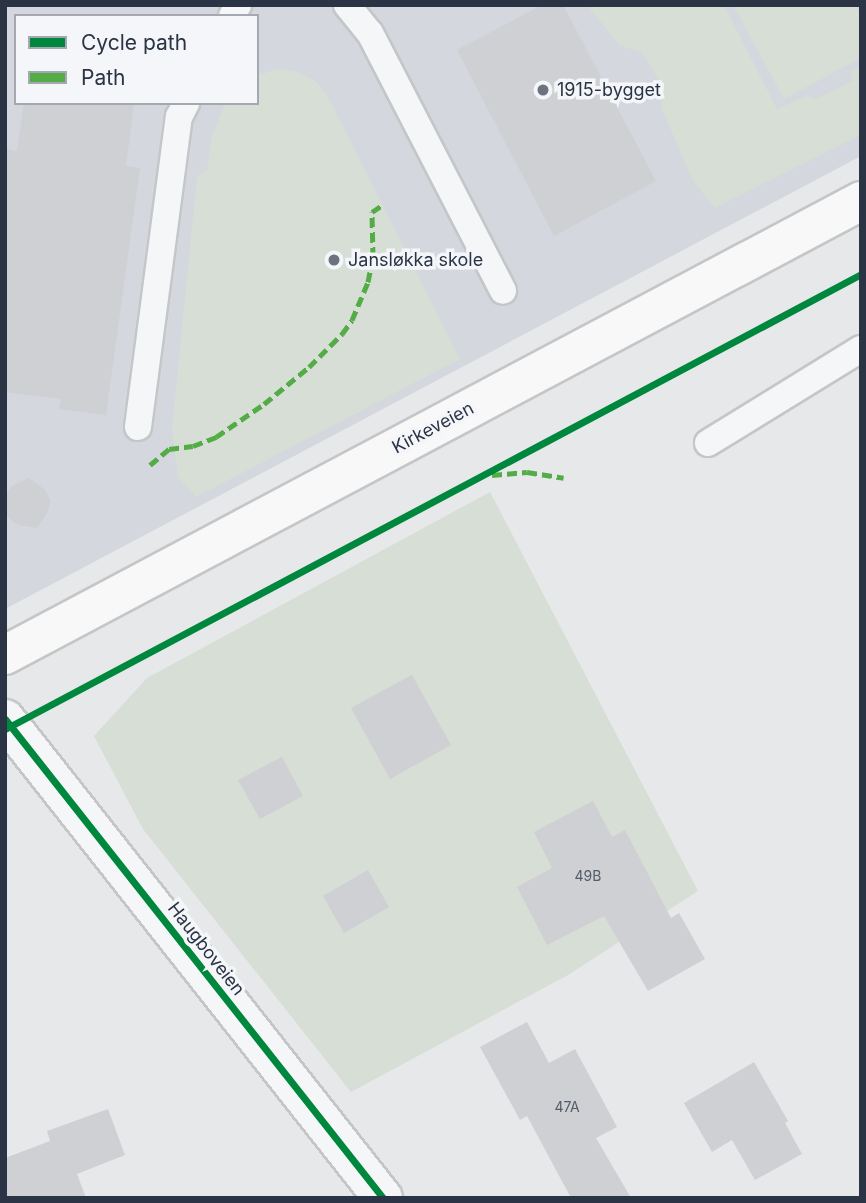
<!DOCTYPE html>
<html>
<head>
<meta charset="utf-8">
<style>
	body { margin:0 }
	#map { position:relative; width:866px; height:1203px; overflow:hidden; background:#e6e8ea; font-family:Inter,sans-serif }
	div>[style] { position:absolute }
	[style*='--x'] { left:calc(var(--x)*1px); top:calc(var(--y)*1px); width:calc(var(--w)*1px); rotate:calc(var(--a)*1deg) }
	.built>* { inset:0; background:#d4d7dd }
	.green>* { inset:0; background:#d6ded6 }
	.building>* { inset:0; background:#ced0d3 }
	.roads { filter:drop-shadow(2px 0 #c4c6c8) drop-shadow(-2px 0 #c4c6c8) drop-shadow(0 2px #c4c6c8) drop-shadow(0 -2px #c4c6c8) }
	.lane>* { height:26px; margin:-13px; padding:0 13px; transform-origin:13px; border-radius:13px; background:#f5f6f7 }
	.street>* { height:38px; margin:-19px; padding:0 19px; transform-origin:19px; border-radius:19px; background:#f5f6f7 }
	.secondary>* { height:38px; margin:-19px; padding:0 19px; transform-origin:19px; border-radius:19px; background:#f8f8f8 }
	.quiet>* { height:5px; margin-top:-2.5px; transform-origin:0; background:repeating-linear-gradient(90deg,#54ac47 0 10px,transparent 0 15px) }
	.cycleway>* { height:7px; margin:-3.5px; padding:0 3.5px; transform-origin:3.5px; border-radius:3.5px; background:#00873e }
	.dots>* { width:19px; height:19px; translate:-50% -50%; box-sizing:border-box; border:4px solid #f4f6f9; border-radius:50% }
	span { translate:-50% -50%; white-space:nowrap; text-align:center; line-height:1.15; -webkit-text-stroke:7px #f4f6f9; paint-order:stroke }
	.number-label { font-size:14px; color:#545c69 }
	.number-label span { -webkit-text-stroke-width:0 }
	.poi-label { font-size:18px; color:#2b3445 }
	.left { translate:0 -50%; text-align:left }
	.street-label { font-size:18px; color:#2b3445 }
	.frame { position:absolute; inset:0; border:7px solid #2b3445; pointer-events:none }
	.legend { position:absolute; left:14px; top:14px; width:245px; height:91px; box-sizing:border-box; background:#f4f6f9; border:2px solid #a4a8b1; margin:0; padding:9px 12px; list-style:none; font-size:21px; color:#2b3445 }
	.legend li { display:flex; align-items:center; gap:14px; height:35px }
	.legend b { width:35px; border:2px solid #a4a8b1 }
</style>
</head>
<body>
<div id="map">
	<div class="built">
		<div style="clip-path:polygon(evenodd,5px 5px,861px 5px,861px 156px,5px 609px,5px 5px,16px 16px,257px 16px,257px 103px,16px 103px,16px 16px)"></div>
	</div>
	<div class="green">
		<div style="clip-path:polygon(587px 5px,724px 5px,777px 109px,808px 95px,814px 100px,852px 81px,850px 71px,861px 66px,861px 135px,715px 208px,693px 181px,662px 109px,657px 77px,642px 52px,620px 46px)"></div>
		<div style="clip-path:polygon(733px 5px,855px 5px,861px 17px,861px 58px,784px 99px)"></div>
		<div style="clip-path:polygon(280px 69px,299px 72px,315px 81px,326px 93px,460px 359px,196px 497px,178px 477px,172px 429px,197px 176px,207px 170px,212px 136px,225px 103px,257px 103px,257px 75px)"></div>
		<div style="clip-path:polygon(490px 492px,698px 891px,568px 975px,351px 1092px,143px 829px,94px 736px,147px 678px)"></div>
	</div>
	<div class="building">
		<div style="clip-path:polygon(542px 5px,563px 5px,656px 181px,554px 236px,457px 50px)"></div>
		<div style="clip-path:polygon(24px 103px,134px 103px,126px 166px,140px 168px,106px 415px,59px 409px,61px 399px,5px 392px,5px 149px,17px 151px)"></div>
		<div style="clip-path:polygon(29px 478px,45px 490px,50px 500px,48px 512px,37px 528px,18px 525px,5px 515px,5px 495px,13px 485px)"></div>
		<div style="clip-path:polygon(412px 675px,451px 745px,390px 779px,351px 708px)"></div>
		<div style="clip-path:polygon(282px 757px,303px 796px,260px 819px,238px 780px)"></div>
		<div style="clip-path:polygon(593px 801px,612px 837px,625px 830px,671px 918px,679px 913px,705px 959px,648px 991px,604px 916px,547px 945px,517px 887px,552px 868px,534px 832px)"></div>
		<div style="clip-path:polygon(368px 870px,389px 907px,344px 933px,323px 896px)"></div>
		<div style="clip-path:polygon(527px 1022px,549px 1063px,575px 1049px,617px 1127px,596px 1138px,631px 1198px,571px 1198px,527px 1116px,520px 1120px,480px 1047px)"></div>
		<div style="clip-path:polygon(754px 1062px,788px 1121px,785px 1123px,802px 1154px,755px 1180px,732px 1140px,712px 1152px,684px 1103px)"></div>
		<div style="clip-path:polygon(108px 1109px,125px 1155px,77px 1174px,86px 1198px,5px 1198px,5px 1158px,50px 1141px,47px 1131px)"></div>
	</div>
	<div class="roads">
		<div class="lane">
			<div style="--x:347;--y:5;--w:36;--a:51"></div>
			<div style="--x:370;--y:33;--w:290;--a:62.7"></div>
			<div style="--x:232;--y:16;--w:13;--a:-61"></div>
			<div style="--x:138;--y:427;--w:313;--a:-82.5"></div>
			<div style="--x:179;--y:117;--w:16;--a:-63"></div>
			<div style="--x:708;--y:443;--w:180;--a:-31.6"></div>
		</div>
		<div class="street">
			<div style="--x:5;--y:719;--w:610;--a:51.72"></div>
		</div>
		<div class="secondary">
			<div style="--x:5;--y:655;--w:969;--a:-27.94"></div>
		</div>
	</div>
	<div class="quiet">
		<div style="--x:150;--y:465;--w:25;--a:-40"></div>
		<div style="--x:169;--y:449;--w:24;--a:-7"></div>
		<div style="--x:193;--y:446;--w:25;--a:-21"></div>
		<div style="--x:216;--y:437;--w:58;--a:-34.5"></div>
		<div style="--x:264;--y:404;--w:58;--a:-39.4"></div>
		<div style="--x:309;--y:367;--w:47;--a:-45"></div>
		<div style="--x:342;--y:334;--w:17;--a:-54"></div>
		<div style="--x:352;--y:320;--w:41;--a:-67.2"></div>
		<div style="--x:368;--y:282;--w:25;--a:-79"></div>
		<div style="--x:373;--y:257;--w:45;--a:-91.3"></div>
		<div style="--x:372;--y:212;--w:14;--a:-34"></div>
		<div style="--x:492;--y:475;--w:35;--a:-5"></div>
		<div style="--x:527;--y:472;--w:37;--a:9"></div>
	</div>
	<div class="cycleway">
		<div style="--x:5;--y:719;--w:610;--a:51.72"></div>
		<div style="--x:5;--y:729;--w:969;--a:-27.99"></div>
	</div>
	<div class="dots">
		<div style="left:543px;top:90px;background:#6c737f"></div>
		<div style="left:334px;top:260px;background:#6c737f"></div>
	</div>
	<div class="number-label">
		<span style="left:588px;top:876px">49B</span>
		<span style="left:567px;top:1107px">47A</span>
	</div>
	<div class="poi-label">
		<span class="left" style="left:557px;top:90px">1915-bygget</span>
		<span class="left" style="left:348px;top:260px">Jansløkka skole</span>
	</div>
	<div class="street-label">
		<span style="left:433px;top:428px;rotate:-28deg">Kirkeveien</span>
		<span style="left:206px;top:949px;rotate:52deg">Haugboveien</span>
	</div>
	<div class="frame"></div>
	<ul class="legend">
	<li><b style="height:9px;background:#00873e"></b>Cycle path</li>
	<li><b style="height:9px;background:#54ac47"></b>Path</li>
	</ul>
</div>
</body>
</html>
